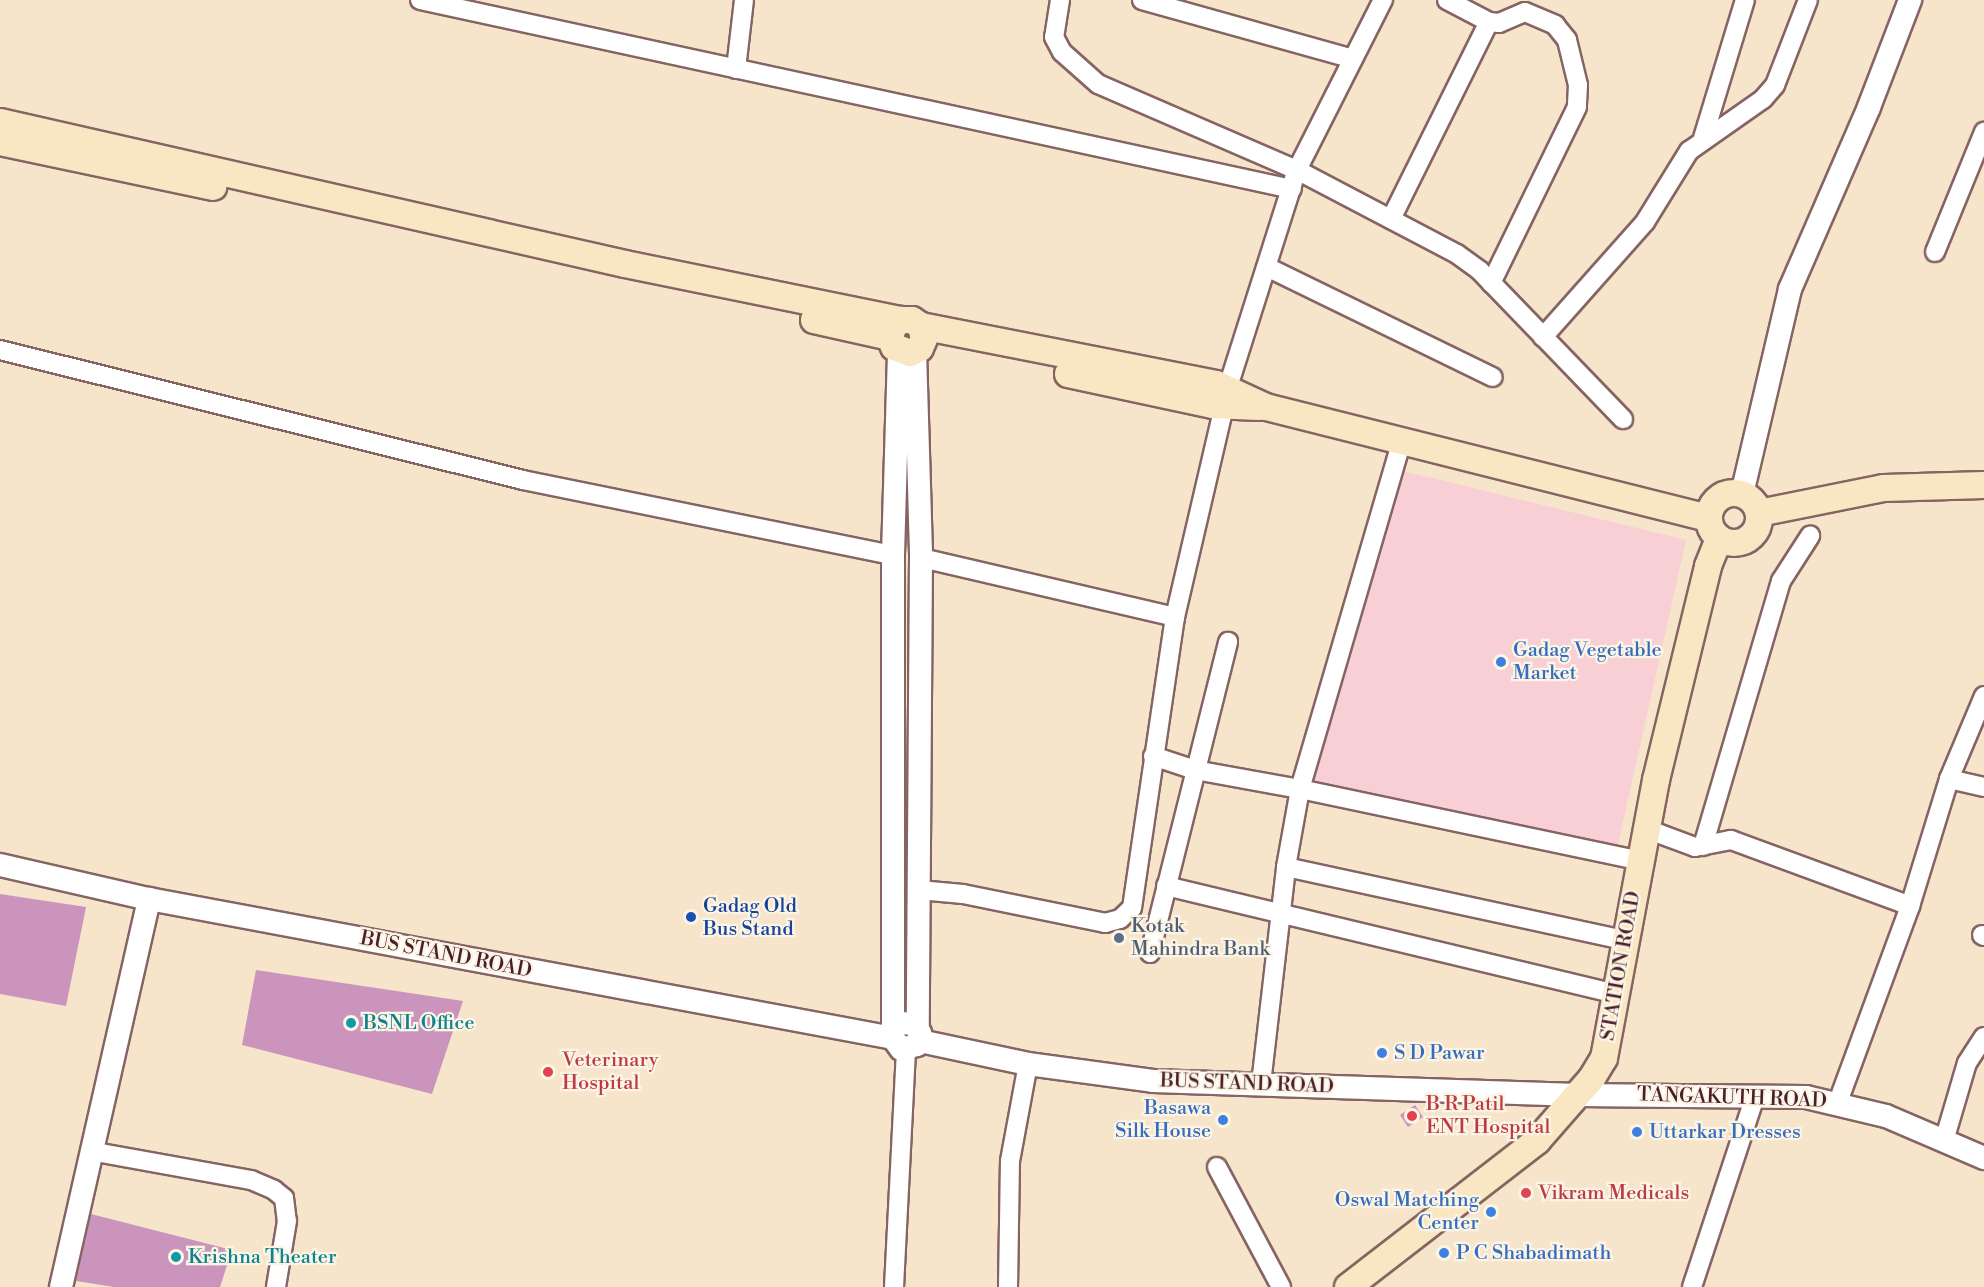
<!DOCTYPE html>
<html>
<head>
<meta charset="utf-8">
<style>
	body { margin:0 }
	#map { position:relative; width:1984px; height:1287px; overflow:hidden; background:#f6e4cb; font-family:"Libre Bodoni",serif }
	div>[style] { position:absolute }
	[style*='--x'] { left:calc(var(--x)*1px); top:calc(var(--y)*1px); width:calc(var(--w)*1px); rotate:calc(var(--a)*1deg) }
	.built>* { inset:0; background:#f7cfd4 }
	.building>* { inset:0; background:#ca94bd }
	.roads { filter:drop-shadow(2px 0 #866463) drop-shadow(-2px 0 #866463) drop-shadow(0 2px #866463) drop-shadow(0 -2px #866463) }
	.minor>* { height:18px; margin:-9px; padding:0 9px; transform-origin:9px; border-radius:9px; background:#fff }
	.tertiary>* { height:22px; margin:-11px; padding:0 11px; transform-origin:11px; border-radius:11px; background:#fff }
	.secondary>* { height:26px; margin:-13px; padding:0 13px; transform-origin:13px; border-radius:13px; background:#f9e7c3 }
	.secondary>.ring { margin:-13px; padding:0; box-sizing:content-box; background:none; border:26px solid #f9e7c3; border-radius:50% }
	.dots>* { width:16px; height:16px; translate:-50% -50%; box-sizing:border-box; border:3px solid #fcf5e5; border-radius:50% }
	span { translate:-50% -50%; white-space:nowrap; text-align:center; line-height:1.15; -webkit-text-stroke:4.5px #fcf5e5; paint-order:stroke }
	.shop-label { font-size:20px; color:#366cbe }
	.left { translate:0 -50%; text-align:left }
	.right { translate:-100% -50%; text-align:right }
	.transit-label { font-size:20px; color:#164399 }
	.service-label { font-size:20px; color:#4e5e75 }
	.street-label { font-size:20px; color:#4a1f2b }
	.culture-label { font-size:20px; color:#0d838f }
	.health-label { font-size:20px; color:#be3a42 }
</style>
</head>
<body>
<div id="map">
	<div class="built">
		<div style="clip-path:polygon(1399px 470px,1686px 540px,1616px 853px,1307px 784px)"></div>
	</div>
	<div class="building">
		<div style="clip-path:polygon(0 894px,86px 907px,66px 1006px,0 994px)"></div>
		<div style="clip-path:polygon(256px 970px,463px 1001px,432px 1094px,242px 1045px)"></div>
		<div style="clip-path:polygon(1415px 1105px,1423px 1117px,1408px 1127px,1400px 1115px)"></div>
		<div style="clip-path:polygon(91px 1214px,232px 1250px,220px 1287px,114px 1287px,76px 1281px)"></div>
	</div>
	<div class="roads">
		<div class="minor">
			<div style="--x:420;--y:0;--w:892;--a:12.23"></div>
			<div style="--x:1060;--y:0;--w:37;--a:99"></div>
			<div style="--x:1054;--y:37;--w:17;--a:62"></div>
			<div style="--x:1062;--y:52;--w:48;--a:41.6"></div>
			<div style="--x:1098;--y:84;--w:217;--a:23.4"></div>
			<div style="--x:1297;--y:170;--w:181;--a:27.7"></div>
			<div style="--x:1457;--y:254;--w:29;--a:36"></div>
			<div style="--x:1480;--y:271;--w:206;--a:46"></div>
			<div style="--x:1142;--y:0;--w:219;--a:15.6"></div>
			<div style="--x:1447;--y:0;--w:47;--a:27.6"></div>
			<div style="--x:1489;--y:22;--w:10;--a:6"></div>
			<div style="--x:1499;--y:23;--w:28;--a:-23"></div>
			<div style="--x:1525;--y:12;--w:33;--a:23"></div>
			<div style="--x:1555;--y:25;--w:19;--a:51"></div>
			<div style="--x:1567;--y:40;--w:46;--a:76.3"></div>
			<div style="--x:1578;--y:85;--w:22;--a:93"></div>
			<div style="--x:1577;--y:107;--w:196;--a:116"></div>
			<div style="--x:736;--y:69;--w:69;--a:-83.4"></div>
			<div style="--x:1703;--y:138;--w:144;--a:-73.1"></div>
			<div style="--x:1391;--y:219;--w:220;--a:-63.6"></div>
			<div style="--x:1935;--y:252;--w:130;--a:-67.8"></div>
			<div style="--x:1267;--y:267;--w:251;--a:26"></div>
			<div style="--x:1543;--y:337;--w:154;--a:-48.4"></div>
			<div style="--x:1645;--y:222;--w:84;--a:-58.2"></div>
			<div style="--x:1689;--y:151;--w:90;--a:-35.1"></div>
			<div style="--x:1763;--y:99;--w:18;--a:-49"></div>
			<div style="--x:1775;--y:85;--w:91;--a:-68.8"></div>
			<div style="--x:0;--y:350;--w:539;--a:13.96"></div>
			<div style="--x:523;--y:480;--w:378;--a:11.5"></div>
			<div style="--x:1228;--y:387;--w:228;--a:-72.4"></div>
			<div style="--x:1297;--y:170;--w:191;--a:-63.2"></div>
			<div style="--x:1175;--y:617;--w:217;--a:-76.9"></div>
			<div style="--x:1153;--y:756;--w:44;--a:18.4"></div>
			<div style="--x:1195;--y:770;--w:107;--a:10.3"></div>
			<div style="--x:1300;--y:789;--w:349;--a:11.9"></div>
			<div style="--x:1949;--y:779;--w:36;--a:13"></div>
			<div style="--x:1647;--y:829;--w:51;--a:20.6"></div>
			<div style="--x:1695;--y:847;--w:37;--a:-11"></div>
			<div style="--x:1731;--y:840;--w:191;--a:20.2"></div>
			<div style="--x:1703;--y:846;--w:276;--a:-73.6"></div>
			<div style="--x:1781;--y:581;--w:54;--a:-57.2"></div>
			<div style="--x:1286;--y:867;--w:346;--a:12.2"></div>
			<div style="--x:1166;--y:886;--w:462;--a:13.5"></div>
			<div style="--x:919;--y:890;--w:44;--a:5.2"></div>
			<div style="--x:963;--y:894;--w:145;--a:11.5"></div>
			<div style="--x:1105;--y:923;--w:16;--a:-15"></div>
			<div style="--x:1120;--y:919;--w:16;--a:-43"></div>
			<div style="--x:1132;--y:908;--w:294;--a:-81.6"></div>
			<div style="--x:1175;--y:617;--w:261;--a:-166.9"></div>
			<div style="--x:1982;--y:935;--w:2;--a:27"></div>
			<div style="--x:1150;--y:953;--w:321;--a:-75.9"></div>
			<div style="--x:1261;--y:1084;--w:218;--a:-83.4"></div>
			<div style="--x:1286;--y:867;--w:79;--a:-79.8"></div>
			<div style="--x:1300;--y:789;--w:360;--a:-73.7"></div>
			<div style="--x:1838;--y:1102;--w:209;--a:-69.8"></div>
			<div style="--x:1910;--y:906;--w:133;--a:-72.9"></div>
			<div style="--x:1949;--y:779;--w:90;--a:-67.1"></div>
			<div style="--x:1944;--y:1141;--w:81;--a:-73.6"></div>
			<div style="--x:1967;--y:1063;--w:31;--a:-57"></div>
			<div style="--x:90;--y:1151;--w:164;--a:10.2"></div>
			<div style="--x:251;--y:1180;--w:25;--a:23"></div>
			<div style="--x:274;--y:1190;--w:13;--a:39"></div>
			<div style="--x:284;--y:1198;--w:23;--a:83"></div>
			<div style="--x:287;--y:1221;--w:67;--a:99.5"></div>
			<div style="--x:1217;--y:1167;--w:136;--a:61.9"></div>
			<div style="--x:894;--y:1287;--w:237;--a:-87.1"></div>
			<div style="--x:1008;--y:1287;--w:126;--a:-89.1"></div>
			<div style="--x:1010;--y:1161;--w:99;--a:-79.5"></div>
			<div style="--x:1692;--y:1287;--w:201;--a:-71.7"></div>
		</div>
		<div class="tertiary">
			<div style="--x:915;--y:351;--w:207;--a:88.3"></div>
			<div style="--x:921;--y:558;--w:470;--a:90.4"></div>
			<div style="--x:1742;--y:494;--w:211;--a:-76.8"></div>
			<div style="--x:1790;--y:289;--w:198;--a:-66.5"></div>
			<div style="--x:1869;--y:107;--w:115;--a:-69"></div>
			<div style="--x:0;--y:865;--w:153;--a:12.9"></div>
			<div style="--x:149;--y:899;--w:757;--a:10.58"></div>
			<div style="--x:896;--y:1027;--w:6;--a:-39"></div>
			<div style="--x:901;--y:1023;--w:13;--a:4"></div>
			<div style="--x:914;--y:1024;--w:11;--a:56"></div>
			<div style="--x:920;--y:1033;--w:12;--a:104"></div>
			<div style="--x:917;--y:1045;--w:16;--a:166"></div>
			<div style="--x:901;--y:1049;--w:14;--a:-126"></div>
			<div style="--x:893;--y:1038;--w:483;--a:-90"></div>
			<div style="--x:893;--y:555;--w:204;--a:-88.3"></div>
			<div style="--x:920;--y:1041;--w:110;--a:12"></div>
			<div style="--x:1028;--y:1064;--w:126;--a:7.7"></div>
			<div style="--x:1153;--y:1081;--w:425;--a:1.9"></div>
			<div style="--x:1578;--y:1095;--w:228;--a:0.5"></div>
			<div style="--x:1806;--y:1097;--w:82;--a:13.4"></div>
			<div style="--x:1886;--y:1116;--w:107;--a:23.2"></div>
			<div style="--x:61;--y:1287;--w:398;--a:-77.2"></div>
		</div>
		<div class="secondary">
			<div style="--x:0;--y:122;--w:641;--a:12.8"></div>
			<div style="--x:625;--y:264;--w:282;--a:11.5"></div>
			<div style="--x:0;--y:142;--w:218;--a:11.9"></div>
			<div style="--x:814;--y:320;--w:78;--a:12.6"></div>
			<div style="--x:921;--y:326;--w:13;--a:77"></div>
			<div style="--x:924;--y:339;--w:10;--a:114"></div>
			<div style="--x:920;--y:348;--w:11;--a:153"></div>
			<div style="--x:910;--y:353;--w:17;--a:-159"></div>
			<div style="--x:894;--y:347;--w:11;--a:-112"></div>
			<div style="--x:890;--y:337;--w:10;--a:-73"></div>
			<div style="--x:893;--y:327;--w:11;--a:-41"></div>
			<div style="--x:901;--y:320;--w:11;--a:0"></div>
			<div style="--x:912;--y:320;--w:11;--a:34"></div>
			<div style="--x:921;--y:326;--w:301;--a:11.1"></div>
			<div style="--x:1216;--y:384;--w:55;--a:24.7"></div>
			<div style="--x:1266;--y:407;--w:456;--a:14.1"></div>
			<div style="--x:1068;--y:374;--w:148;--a:12.1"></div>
			<div style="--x:1213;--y:405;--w:46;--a:2.5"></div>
			<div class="ring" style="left:1709px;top:493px;width:24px;height:24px"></div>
			<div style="--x:1759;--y:513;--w:127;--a:-11.3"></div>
			<div style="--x:1884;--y:488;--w:100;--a:-1.7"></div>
			<div style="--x:1348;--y:1287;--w:239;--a:-37.7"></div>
			<div style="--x:1537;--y:1141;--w:84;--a:-48.9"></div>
			<div style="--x:1592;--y:1078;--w:23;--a:-59"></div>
			<div style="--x:1604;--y:1058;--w:283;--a:-79.4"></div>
			<div style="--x:1656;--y:780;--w:220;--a:-76.3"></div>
			<div style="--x:1708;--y:566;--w:29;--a:-68"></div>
		</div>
	</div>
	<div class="dots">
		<div style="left:1501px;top:662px;background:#3f7fe0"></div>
		<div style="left:691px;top:917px;background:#1a4fb4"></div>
		<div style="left:1119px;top:938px;background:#5c6f8a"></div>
		<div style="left:351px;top:1023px;background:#0f9aa8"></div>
		<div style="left:1382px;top:1053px;background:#3f7fe0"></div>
		<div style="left:548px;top:1072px;background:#e0444e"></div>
		<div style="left:1412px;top:1116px;background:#e0444e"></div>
		<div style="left:1223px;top:1120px;background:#3f7fe0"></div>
		<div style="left:1637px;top:1132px;background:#3f7fe0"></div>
		<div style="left:1526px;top:1193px;background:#e0444e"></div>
		<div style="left:1491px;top:1212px;background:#3f7fe0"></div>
		<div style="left:1444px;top:1253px;background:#3f7fe0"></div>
		<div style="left:176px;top:1257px;background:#0f9aa8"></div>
	</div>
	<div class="shop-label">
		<span class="left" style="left:1513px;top:662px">Gadag Vegetable<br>Market</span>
		<span class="left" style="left:1394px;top:1053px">S D Pawar</span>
		<span class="right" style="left:1211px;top:1120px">Basawa<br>Silk House</span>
		<span class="left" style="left:1649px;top:1132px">Uttarkar Dresses</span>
		<span class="right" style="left:1479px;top:1212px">Oswal Matching<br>Center</span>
		<span class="left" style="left:1456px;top:1253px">P C Shabadimath</span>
	</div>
	<div class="transit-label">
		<span class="left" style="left:703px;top:918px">Gadag Old<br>Bus Stand</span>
	</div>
	<div class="service-label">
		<span class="left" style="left:1131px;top:938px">Kotak<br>Mahindra Bank</span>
	</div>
	<div class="street-label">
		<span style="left:446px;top:955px;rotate:11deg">BUS STAND ROAD</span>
		<span style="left:1621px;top:966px;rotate:-80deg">STATION ROAD</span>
		<span style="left:1247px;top:1084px;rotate:2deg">BUS STAND ROAD</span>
		<span style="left:1732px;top:1098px;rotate:2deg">TANGAKUTH ROAD</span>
	</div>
	<div class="culture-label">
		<span class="left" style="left:363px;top:1023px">BSNL Office</span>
		<span class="left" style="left:188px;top:1257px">Krishna Theater</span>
	</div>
	<div class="health-label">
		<span class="left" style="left:562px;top:1072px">Veterinary<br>Hospital</span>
		<span class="left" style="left:1426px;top:1116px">B R Patil<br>ENT Hospital</span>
		<span class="left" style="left:1538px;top:1193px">Vikram Medicals</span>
	</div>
</div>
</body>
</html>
